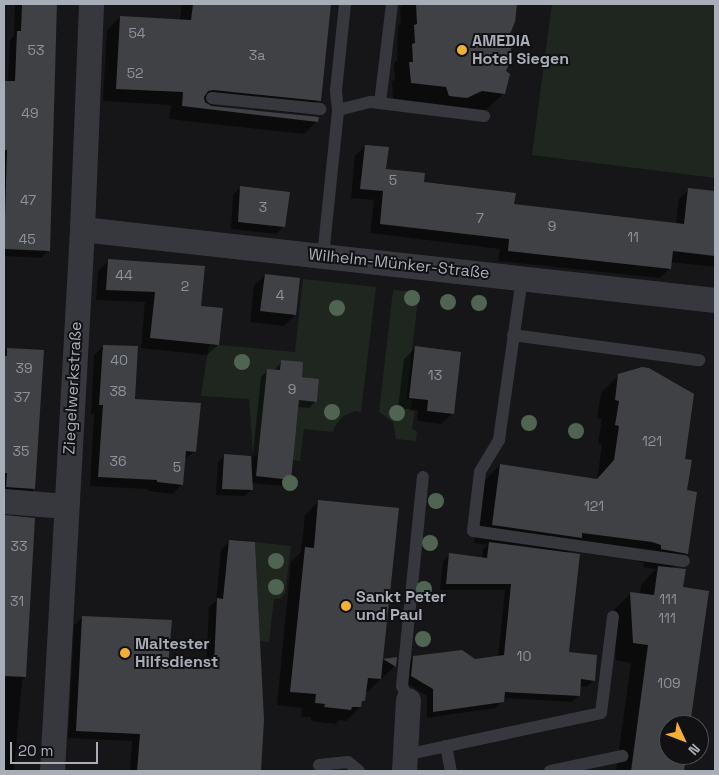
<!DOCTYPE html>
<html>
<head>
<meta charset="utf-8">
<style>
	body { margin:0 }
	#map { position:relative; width:719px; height:775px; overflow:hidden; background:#161618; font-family:"Space Grotesk",sans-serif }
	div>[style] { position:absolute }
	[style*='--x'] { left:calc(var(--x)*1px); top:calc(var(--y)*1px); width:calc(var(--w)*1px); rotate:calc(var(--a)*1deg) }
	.green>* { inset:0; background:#1e261f }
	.shadow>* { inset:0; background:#0007 }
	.building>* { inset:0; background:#404145 }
	.lane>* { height:12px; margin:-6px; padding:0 6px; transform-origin:6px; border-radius:6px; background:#37383d }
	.street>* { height:25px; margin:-12.5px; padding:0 12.5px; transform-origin:12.5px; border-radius:12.5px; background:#37383d }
	.trees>* { width:16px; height:16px; margin:-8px; border-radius:50%; background:#506452 }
	.dots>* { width:14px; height:14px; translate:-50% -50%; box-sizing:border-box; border:2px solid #111113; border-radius:50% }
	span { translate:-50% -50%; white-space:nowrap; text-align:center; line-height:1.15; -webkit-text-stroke:4px #111113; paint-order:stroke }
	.number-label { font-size:14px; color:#8e929b }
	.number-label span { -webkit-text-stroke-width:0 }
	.poi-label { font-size:16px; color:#a8adb8; font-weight:700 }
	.left { translate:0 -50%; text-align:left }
	.street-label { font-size:16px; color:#a8adb8 }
	.frame { position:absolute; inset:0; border:5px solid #a8adb8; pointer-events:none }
	.north { position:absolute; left:659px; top:715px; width:50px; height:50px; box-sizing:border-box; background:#111113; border:1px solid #4d4f55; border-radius:50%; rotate:133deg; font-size:14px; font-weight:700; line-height:20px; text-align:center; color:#a8adb8 }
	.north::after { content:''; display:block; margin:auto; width:18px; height:22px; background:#f2b134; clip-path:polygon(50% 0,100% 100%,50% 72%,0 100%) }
	.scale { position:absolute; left:10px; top:742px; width:88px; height:22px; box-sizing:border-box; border:2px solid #a8adb8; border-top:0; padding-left:6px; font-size:15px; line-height:18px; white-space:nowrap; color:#a8adb8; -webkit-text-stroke:4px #111113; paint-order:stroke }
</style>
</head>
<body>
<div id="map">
	<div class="green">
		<div style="clip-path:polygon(552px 4px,715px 4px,715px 178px,532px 155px)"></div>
		<div style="clip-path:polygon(evenodd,303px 279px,376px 287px,361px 412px,355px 411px,343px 416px,335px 426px,333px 432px,304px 429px,300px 461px,253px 456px,249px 399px,201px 396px,209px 344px,295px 352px,303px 279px,288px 361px,302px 373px,302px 377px,319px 379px,317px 402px,299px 400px,296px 430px,267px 369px,280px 370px,281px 362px,288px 361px)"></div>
		<div style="clip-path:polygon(393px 290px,419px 292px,406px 399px,412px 400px,410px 411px,415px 411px,412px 429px,417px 431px,416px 441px,396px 439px,393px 422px,379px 412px)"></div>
		<div style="clip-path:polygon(255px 542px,291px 546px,285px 593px,280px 599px,274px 599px,269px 642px,260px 641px)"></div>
	</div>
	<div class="shadow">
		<div style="clip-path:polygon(15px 4px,57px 4px,49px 250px,41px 258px,4px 256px,4px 82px,8px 82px,10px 40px,14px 35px)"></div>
		<div style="clip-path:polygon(182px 4px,330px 4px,319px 100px,306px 114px,205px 103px,211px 107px,317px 121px,304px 134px,169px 119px,171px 105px,103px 101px,107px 30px,120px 17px,180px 20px)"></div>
		<div style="clip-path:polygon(404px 4px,516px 4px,509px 35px,504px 93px,485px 111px,393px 101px,392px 82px,395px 79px,394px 63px,397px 60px,398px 26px,401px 23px,400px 7px)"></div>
		<div style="clip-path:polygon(365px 146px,385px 170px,422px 183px,513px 205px,676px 224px,679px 199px,689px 189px,715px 192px,715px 267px,670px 262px,670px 268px,660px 278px,498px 261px,500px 249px,370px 233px,374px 200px,351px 198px,355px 156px)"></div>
		<div style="clip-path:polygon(240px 188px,284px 226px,276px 234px,231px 229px,233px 195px)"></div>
		<div style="clip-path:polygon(108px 261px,200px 307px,218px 345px,207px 355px,141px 348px,145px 302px,96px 300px,98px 271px)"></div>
		<div style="clip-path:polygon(265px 275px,295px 315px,284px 326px,250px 322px,254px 286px)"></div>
		<div style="clip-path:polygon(103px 346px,134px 400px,195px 451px,184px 460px,182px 484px,173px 494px,148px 491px,148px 489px,90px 486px,94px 414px,91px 414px,94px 355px)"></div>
		<div style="clip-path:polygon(415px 348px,453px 413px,441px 424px,417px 421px,418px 410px,398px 408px,404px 359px)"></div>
		<div style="clip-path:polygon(4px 349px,42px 351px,34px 489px,26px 497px,4px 495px)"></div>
		<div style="clip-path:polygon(281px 362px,300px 378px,316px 401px,309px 408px,297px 407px,289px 479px,283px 486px,251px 483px,252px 489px,245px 496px,216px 495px,218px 462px,224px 456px,252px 463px,261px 377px,268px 370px,274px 371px)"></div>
		<div style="clip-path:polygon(634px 369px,649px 370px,684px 460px,687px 553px,672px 568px,682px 588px,689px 725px,669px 725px,669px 755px,685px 755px,683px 771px,616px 771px,631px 663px,616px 660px,613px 611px,631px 593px,640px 594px,641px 585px,656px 569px,643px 567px,644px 563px,634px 560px,568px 551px,565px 554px,568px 653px,594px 680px,587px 687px,580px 686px,579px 695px,572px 702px,503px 698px,496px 708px,427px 718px,427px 696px,405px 682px,407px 663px,414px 657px,475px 660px,498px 657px,505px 590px,440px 590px,443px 561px,450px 554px,482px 559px,483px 549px,488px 545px,474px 543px,482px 483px,500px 465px,597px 480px,602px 444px,598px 443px,602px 419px,597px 418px,601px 393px,619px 375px)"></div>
		<div style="clip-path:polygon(319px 501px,382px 660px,395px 659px,395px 666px,366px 693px,360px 707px,346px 721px,339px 720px,336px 724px,311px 721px,311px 717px,301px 717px,302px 708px,277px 705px,291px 562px,301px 552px,305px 515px)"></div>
		<div style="clip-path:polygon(5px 517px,25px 677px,22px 680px,14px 771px,4px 771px)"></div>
		<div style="clip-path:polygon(230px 541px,263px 720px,260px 771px,130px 771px,132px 741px,68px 738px,74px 625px,83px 617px,166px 667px,206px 666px,209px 607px,216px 601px,221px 550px)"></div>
	</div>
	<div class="building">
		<div style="clip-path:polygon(22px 4px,57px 4px,50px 251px,4px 249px,7px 150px,4px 150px,4px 81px,15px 81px,17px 31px,21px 31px)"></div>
		<div style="clip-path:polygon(193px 4px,331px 4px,321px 101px,213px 90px,208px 91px,204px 97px,205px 102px,211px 106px,319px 117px,318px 122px,182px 106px,183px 92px,116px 89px,120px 16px,191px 20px)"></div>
		<div style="clip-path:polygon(416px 4px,517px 4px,515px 22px,510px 34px,514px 36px,510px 54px,513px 55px,506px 71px,510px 74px,505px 94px,482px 91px,467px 98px,449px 96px,446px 87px,411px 83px,409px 62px,413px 62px,412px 44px,415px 43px,414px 25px,417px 24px)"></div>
		<div style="clip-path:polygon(365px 145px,389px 147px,386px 169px,425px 173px,424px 182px,516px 193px,514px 204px,684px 224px,688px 188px,715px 191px,715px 256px,673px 251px,671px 269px,508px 251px,509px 239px,380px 224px,383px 191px,360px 189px)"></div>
		<div style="clip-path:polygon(240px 186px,290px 192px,285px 227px,238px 222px)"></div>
		<div style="clip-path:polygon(108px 259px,205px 266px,201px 306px,223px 308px,219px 345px,150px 338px,155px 292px,106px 290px)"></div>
		<div style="clip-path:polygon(265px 274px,300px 278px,296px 315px,260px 311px)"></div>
		<div style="clip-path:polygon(103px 345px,138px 346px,135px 399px,201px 403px,196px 452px,186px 451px,183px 485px,157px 482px,157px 480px,98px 477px,103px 405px,99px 405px)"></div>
		<div style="clip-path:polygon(415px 346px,461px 352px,454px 414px,427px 411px,428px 400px,409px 398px)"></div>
		<div style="clip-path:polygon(7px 348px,44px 350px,35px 489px,6px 487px,7px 473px,4px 473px,4px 356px,7px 356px)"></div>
		<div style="clip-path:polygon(281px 360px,303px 362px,302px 377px,319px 379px,317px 402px,299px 400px,291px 480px,256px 476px,267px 369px,280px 370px)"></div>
		<div style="clip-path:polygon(642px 367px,649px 368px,694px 394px,685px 459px,692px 460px,687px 490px,697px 492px,688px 554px,661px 549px,661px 545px,652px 542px,582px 533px,582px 538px,492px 525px,500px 464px,597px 479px,614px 460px,619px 426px,615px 425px,619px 401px,615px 400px,618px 374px)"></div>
		<div style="clip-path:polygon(224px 454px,251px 456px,253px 490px,222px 489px)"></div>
		<div style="clip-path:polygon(318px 500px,399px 508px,383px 659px,397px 657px,396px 667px,383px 659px,381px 679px,368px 678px,365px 701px,362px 701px,361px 707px,352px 707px,351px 710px,324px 707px,325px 704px,315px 703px,316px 694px,290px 692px,305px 547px,314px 548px)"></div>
		<div style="clip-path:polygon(5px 515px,35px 518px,26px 677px,4px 676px)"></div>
		<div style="clip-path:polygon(229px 540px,255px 542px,264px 720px,261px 771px,137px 771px,140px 734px,76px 731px,82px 616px,172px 620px,168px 666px,214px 664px,217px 598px,223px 599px)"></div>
		<div style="clip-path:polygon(489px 542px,580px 554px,569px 652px,597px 655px,595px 681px,581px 679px,580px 696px,505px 692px,504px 702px,433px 712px,433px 689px,411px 676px,413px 656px,462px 650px,475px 659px,504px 655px,511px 584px,446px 584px,449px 553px,487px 558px)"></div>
		<div style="clip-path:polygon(658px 566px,686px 569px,683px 587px,709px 591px,690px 725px,669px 725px,669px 755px,686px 755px,684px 771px,631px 771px,648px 645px,633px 643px,630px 592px,654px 595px)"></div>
	</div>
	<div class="lane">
		<div style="--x:212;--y:98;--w:109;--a:5.8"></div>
		<div style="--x:380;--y:103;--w:100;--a:-83.1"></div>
		<div style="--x:338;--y:110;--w:34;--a:-14"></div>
		<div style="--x:371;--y:102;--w:114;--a:7.1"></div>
		<div style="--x:323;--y:256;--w:147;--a:-84.1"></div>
		<div style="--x:338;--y:110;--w:20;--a:-96"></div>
		<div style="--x:336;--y:90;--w:86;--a:-84"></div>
		<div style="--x:522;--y:278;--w:164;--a:98.1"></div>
		<div style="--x:499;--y:440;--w:37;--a:121"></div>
		<div style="--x:480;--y:472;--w:59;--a:96.8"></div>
		<div style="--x:473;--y:531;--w:213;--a:8.1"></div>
		<div style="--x:513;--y:335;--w:188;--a:7.7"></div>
		<div style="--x:408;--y:700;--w:15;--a:-113"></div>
		<div style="--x:402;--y:686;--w:210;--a:-84.3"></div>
		<div style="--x:446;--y:746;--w:25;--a:79"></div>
		<div style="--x:405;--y:755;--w:200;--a:-12.1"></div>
		<div style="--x:601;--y:713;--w:97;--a:-82.9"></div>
		<div style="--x:319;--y:765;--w:29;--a:-6"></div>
		<div style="--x:348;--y:762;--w:14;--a:39"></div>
		<div style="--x:550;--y:771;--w:74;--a:-11.8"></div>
	</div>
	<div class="street">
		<div style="--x:82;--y:229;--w:637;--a:6.4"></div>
		<div style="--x:4;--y:501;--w:62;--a:4.6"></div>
		<div style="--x:52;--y:771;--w:543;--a:-86.83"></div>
		<div style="--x:82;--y:229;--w:225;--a:-87.7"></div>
		<div style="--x:404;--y:771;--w:71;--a:-86.8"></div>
	</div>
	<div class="trees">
		<div style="left:412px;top:298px"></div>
		<div style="left:448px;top:302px"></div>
		<div style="left:479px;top:303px"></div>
		<div style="left:337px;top:308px"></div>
		<div style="left:242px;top:362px"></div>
		<div style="left:332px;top:412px"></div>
		<div style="left:397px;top:413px"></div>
		<div style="left:529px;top:423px"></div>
		<div style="left:576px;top:431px"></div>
		<div style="left:290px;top:483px"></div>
		<div style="left:436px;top:501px"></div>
		<div style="left:430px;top:543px"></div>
		<div style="left:276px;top:561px"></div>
		<div style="left:276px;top:587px"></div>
		<div style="left:424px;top:589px"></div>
		<div style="left:423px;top:639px"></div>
	</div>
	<div class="dots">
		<div style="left:462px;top:50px;background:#f2b134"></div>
		<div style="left:346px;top:606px;background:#f2b134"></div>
		<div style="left:125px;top:653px;background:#f2b134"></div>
	</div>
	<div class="number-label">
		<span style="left:137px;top:33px">54</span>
		<span style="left:36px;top:50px">53</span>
		<span style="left:257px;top:55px">3a</span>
		<span style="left:135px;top:73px">52</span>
		<span style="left:30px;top:113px">49</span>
		<span style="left:393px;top:180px">5</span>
		<span style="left:28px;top:200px">47</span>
		<span style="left:263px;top:207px">3</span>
		<span style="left:480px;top:218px">7</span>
		<span style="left:552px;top:226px">9</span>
		<span style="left:633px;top:237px">11</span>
		<span style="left:27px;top:239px">45</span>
		<span style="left:124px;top:275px">44</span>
		<span style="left:185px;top:286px">2</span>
		<span style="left:280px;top:295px">4</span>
		<span style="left:119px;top:360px">40</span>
		<span style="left:24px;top:368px">39</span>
		<span style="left:435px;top:375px">13</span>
		<span style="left:292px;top:389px">9</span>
		<span style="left:118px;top:391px">38</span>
		<span style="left:22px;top:397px">37</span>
		<span style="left:652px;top:441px">121</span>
		<span style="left:21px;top:451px">35</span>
		<span style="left:118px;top:461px">36</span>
		<span style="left:177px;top:467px">5</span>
		<span style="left:594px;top:506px">121</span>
		<span style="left:19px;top:546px">33</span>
		<span style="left:668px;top:599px">111</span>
		<span style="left:17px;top:601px">31</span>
		<span style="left:667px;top:618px">111</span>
		<span style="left:524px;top:656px">10</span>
		<span style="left:669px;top:683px">109</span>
	</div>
	<div class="poi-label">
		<span class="left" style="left:472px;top:50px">AMEDIA<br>Hotel Siegen</span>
		<span class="left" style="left:356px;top:606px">Sankt Peter<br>und Paul</span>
		<span class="left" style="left:135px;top:653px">Maltester<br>Hilfsdienst</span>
	</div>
	<div class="street-label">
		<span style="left:399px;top:264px;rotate:6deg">Wilhelm-Münker-Straße</span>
		<span style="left:73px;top:388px;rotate:-87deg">Ziegelwerkstraße</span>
	</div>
	<div class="frame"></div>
	<div class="north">N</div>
	<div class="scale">20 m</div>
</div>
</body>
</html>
